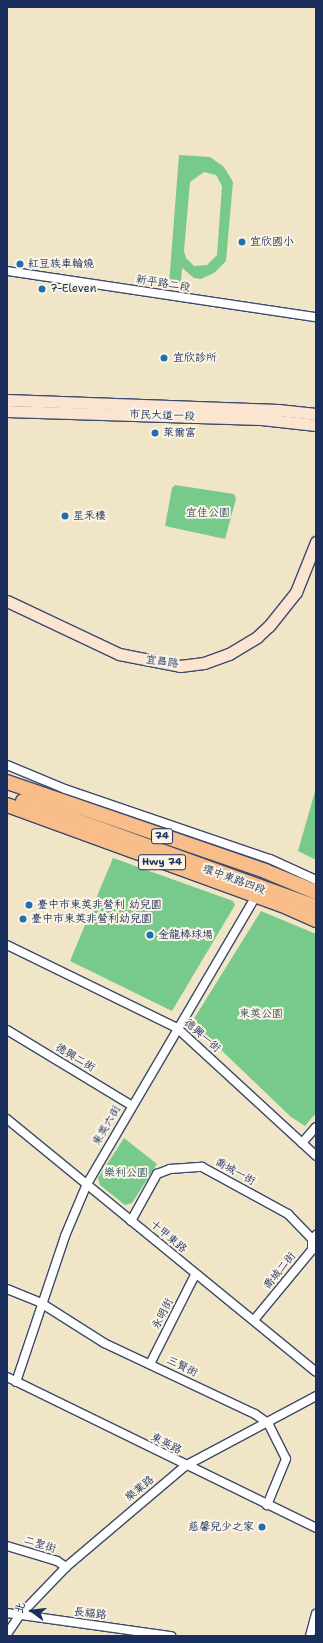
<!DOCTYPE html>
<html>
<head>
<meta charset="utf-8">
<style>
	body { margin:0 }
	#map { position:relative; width:323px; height:1643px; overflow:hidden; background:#f1e5c8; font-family:"Shantell Sans","LXGW WenKai TC",sans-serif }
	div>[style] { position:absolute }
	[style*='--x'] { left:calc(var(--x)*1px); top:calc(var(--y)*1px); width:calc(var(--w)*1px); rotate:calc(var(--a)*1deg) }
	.green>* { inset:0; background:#78ca8c }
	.roads { filter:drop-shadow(1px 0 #3b4a6e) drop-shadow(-1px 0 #3b4a6e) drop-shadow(0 1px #3b4a6e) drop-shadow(0 -1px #3b4a6e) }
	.street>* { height:8px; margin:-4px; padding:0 4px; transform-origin:4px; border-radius:4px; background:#fff }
	.secondary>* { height:11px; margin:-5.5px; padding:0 5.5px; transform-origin:5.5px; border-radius:5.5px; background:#fce5d0 }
	.highway>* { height:14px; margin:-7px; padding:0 7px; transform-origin:7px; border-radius:7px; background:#f8bd89 }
	.dots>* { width:11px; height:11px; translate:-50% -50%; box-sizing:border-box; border:2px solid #fcf5e5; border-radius:50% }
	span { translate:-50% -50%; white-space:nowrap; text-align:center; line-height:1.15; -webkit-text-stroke:4px #fcf5e5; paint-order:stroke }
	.shield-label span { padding:1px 3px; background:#fcf5e5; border:1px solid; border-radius:3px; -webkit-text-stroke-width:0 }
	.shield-label { font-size:10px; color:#1b2f5e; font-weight:700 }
	.poi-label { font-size:11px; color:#1b2f5e }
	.left { translate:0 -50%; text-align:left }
	.right { translate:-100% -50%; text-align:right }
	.street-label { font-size:11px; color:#1b2f5e }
	.park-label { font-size:11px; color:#32566a }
	.frame { position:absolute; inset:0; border:8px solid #1b2f5e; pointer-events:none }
	.north { position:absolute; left:12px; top:1591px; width:40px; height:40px; -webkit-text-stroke:3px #fcf5e5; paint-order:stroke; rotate:285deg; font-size:11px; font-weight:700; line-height:16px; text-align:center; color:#1b2f5e }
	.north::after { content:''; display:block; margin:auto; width:14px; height:18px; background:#1b2f5e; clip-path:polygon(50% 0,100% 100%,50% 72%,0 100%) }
</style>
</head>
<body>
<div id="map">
	<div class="green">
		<div style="clip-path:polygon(evenodd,179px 155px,210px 157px,224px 167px,233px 182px,226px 261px,214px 273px,201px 279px,194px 278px,182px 268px,181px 283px,169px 284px,179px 155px,204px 172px,216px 175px,222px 186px,217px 255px,207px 265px,194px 266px,186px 258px,184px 251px,190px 182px,204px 172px)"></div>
		<div style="clip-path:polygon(175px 485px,234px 494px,236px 499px,225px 539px,165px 526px,172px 488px)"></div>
		<div style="clip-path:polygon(316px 788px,316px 860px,298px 851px)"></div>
		<div style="clip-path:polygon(113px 858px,233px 901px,235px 905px,172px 1011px,70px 961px)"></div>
		<div style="clip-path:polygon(261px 911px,316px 934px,316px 1113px,305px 1126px,291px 1117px,192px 1022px)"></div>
		<div style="clip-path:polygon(124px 1138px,157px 1164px,132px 1203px,125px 1205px,100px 1185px,98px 1178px)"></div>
	</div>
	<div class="roads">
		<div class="street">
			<div style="--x:7;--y:271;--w:312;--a:8.5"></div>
			<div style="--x:7;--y:765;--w:63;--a:22.5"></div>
			<div style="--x:65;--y:789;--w:217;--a:18.9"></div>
			<div style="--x:270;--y:859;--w:51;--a:24.5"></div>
			<div style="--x:7;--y:945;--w:189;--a:26"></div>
			<div style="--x:177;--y:1028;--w:189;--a:42.6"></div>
			<div style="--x:7;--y:1030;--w:145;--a:31.2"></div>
			<div style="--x:7;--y:1119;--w:399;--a:39.3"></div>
			<div style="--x:302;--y:1143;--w:21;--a:-49"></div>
			<div style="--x:131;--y:1221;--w:54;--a:-61"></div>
			<div style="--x:157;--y:1174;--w:14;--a:-21"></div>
			<div style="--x:170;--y:1169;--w:32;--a:-4"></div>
			<div style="--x:202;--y:1167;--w:98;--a:28.7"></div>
			<div style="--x:288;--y:1214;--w:40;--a:46"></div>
			<div style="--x:7;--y:1289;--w:37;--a:22"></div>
			<div style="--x:41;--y:1303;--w:75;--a:32.4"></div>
			<div style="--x:104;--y:1343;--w:167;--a:25.2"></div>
			<div style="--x:255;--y:1414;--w:16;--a:35"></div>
			<div style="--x:268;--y:1423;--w:40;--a:63.4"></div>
			<div style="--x:286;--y:1459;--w:50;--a:112.4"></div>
			<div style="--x:254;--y:1320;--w:91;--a:-50.4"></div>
			<div style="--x:312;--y:1250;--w:11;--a:-90"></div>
			<div style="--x:312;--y:1239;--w:6;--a:-45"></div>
			<div style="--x:150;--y:1364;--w:100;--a:-63.2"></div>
			<div style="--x:7;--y:1377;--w:344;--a:26"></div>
			<div style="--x:16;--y:1382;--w:154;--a:-71.4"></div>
			<div style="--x:65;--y:1236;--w:56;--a:-67.1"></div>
			<div style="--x:87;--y:1184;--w:332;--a:-59.6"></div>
			<div style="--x:7;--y:1546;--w:52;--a:16.7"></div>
			<div style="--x:57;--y:1561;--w:11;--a:34"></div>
			<div style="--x:7;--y:1613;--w:166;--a:8"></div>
			<div style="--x:7;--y:1634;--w:22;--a:-56"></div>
			<div style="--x:19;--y:1616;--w:68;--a:-46.2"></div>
			<div style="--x:66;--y:1567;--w:156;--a:-40.3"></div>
			<div style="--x:185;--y:1466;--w:149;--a:-28.1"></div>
			<div style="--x:310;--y:1636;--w:23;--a:-75"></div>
		</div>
		<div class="secondary">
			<div style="--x:7;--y:400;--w:271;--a:2.1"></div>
			<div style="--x:278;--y:410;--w:38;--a:6"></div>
			<div style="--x:7;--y:411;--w:254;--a:1.8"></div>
			<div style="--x:261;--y:419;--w:55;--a:6.2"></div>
			<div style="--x:7;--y:601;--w:124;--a:25.3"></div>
			<div style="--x:119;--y:654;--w:62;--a:11.1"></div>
			<div style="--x:180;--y:666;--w:24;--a:-7"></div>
			<div style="--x:204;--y:663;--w:27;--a:-20"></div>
			<div style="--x:229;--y:654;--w:33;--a:-31"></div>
			<div style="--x:257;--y:637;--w:16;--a:-43"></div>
			<div style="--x:269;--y:626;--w:43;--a:-51.5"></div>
			<div style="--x:296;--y:592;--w:54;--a:-68.2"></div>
		</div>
		<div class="highway">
			<div style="--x:7;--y:782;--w:273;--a:19"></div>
			<div style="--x:265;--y:871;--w:55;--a:22.4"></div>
			<div style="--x:23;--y:801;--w:312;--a:19.9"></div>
			<div style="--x:7;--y:805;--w:298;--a:20"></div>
			<div style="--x:287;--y:907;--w:32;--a:24"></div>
		</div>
	</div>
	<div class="dots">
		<div style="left:242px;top:242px;background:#1f6fb2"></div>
		<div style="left:20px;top:264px;background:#1f6fb2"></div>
		<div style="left:42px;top:289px;background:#1f6fb2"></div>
		<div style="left:164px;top:358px;background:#1f6fb2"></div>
		<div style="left:155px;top:433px;background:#1f6fb2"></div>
		<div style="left:65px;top:516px;background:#1f6fb2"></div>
		<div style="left:29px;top:905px;background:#1f6fb2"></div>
		<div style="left:23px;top:919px;background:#1f6fb2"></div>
		<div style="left:150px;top:935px;background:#1f6fb2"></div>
		<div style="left:262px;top:1527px;background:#1f6fb2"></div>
	</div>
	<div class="shield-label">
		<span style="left:162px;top:836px">74</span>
		<span style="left:162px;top:862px">Hwy 74</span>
	</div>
	<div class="poi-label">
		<span class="left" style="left:250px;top:242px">宜欣國小</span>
		<span class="left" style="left:28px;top:264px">紅豆族車輪燒</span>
		<span class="left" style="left:50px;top:289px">7-Eleven</span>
		<span class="left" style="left:173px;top:358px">宜欣診所</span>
		<span class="left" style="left:163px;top:433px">萊爾富</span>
		<span class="left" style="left:73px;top:516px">星釆樓</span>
		<span class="left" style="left:37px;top:905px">臺中市東英非營利 幼兒園</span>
		<span class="left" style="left:31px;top:919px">臺中市東英非營利幼兒園</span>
		<span class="left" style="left:158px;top:935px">金龍棒球場</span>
		<span class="right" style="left:254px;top:1527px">慈馨兒少之家</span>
	</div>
	<div class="street-label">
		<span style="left:163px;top:284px;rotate:9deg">新平路二段</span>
		<span style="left:162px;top:416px;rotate:2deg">市民大道一段</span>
		<span style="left:162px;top:662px;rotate:8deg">宜昌路</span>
		<span style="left:234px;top:880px;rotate:20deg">環中東路四段</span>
		<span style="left:202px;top:1036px;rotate:42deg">德興一街</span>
		<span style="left:75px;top:1058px;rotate:31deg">德興二街</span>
		<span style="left:107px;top:1126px;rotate:-60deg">東英六街</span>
		<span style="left:235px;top:1172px;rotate:29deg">喬城一街</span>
		<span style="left:168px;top:1237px;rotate:40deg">十甲東路</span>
		<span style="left:280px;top:1271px;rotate:-51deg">喬城二街</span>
		<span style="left:163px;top:1314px;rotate:-63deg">永明街</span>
		<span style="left:182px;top:1367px;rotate:26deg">三賢街</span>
		<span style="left:166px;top:1444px;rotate:27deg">東英路</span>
		<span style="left:140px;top:1489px;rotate:-39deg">樂業路</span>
		<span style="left:40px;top:1545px;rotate:17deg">二聖街</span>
		<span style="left:90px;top:1614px;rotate:7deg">長福路</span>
	</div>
	<div class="park-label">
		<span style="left:208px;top:513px">宜佳公園</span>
		<span style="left:261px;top:1014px">東英公園</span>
		<span style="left:126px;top:1173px">樂利公園</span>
	</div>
	<div class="frame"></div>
	<div class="north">北</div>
</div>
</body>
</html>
